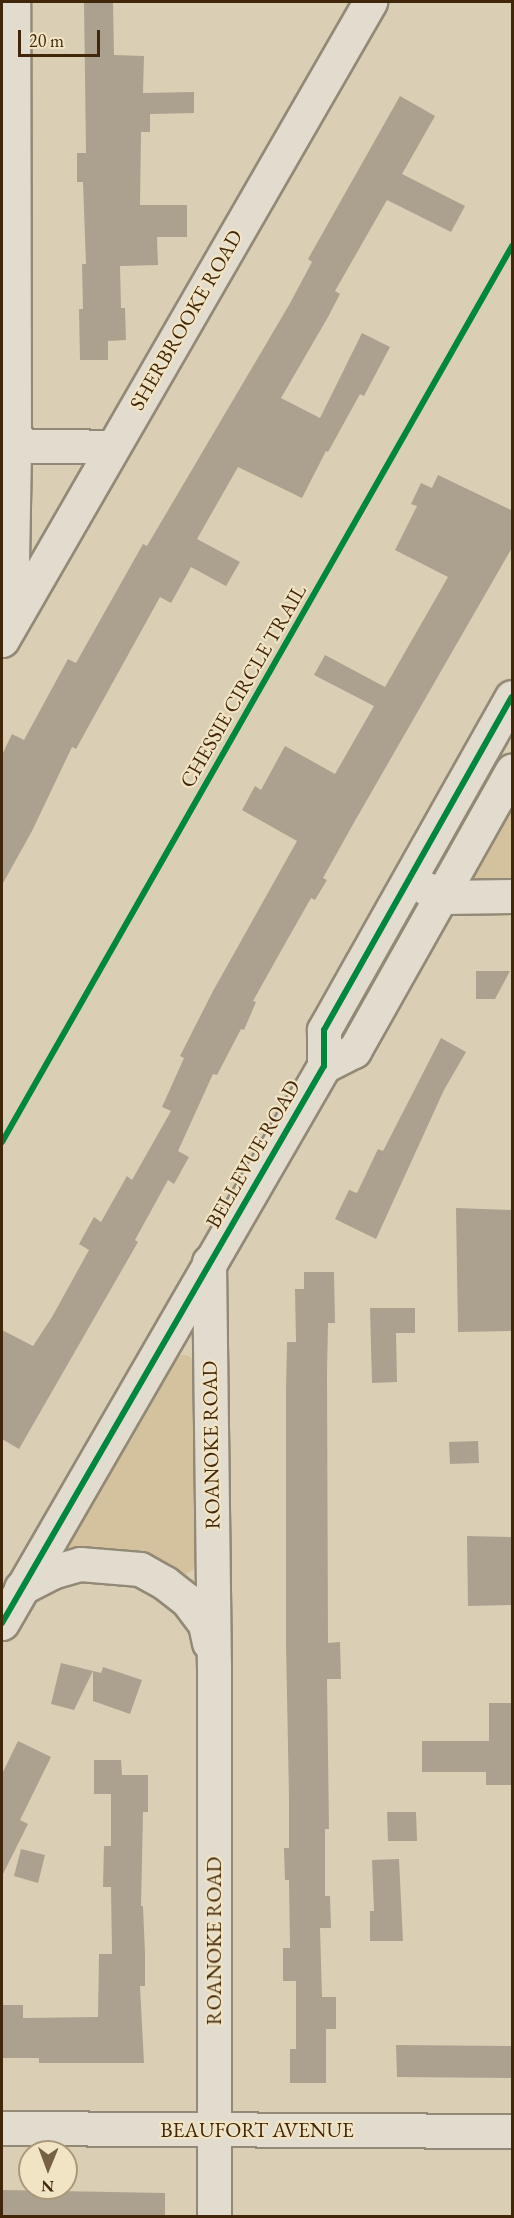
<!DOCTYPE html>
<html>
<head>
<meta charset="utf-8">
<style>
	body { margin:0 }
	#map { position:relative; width:514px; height:2218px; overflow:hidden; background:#dacfb4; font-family:"EB Garamond",serif }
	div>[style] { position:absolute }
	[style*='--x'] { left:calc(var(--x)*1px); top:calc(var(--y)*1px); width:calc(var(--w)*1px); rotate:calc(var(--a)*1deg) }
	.green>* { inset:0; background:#d3c29d }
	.building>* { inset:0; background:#aba18e }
	.roads { filter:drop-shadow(2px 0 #928976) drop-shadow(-2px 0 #928976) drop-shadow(0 2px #928976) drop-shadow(0 -2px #928976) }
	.minor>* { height:33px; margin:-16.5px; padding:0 16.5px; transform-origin:16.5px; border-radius:16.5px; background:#e1dcce }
	.cycleway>* { height:6px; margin:-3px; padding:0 3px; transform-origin:3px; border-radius:3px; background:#00873e }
	span { translate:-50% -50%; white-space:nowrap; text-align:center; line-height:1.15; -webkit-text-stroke:4.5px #f1e4c4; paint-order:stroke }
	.street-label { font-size:21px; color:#41260a }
	.frame { position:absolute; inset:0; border:3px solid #41260a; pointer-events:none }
	.north { position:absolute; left:18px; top:2140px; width:60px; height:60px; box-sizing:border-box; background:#f1e4c4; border:2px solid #ab987a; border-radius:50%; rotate:181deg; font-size:16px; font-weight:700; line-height:24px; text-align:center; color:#41260a }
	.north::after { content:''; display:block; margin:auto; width:21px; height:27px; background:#776146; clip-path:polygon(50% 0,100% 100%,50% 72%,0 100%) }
	.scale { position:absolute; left:18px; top:30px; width:82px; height:27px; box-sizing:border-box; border:3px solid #41260a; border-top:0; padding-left:8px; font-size:18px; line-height:21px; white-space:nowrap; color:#41260a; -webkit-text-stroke:4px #f1e4c4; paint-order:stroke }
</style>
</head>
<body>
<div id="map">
	<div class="green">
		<div style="clip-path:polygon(512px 788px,512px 890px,453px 892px)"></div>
		<div style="clip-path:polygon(171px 1355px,187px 1355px,196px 1362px,197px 1558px,193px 1570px,184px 1575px,172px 1575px,52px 1553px)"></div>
	</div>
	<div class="building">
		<div style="clip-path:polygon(84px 2px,113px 2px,114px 55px,144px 56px,143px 93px,194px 92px,194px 113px,150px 114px,150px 132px,141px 132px,140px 205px,187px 205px,187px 237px,157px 237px,158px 265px,120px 266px,121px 308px,125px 308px,126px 340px,108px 341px,108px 360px,80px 360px,79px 309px,83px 309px,82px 264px,86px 264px,83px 182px,77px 182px,77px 153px,86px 153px)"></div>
		<div style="clip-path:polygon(400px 96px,435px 116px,402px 174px,465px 206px,451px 232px,387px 200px,335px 291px,340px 294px,328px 317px,281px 398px,320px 418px,362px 333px,390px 347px,364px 396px,360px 394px,328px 452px,326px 451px,302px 498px,238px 467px,197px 539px,240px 562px,226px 586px,191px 567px,171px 603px,160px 597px,76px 749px,72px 747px,32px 831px,2px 885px,2px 755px,12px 734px,24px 740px,68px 659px,76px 663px,143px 544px,147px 546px,289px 305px,312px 262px,308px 259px)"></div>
		<div style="clip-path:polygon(438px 475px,513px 511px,513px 546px,352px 826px,323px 878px,327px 880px,315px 900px,311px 898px,277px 958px,253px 1001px,256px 1002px,244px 1030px,241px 1029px,217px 1075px,213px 1074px,178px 1151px,189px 1157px,174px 1184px,168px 1180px,135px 1240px,138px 1242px,19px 1449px,2px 1439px,2px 1330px,33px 1346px,52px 1317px,89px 1250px,79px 1244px,94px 1217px,101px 1222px,127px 1176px,132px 1180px,171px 1111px,162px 1107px,184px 1058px,180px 1056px,213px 991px,297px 841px,242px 810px,255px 786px,261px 790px,285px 746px,335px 774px,374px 706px,314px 675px,325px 655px,385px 687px,448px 577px,395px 550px,417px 506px,411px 504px,421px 483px,432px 488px)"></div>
		<div style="clip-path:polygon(476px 971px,510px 971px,495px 999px,476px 999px)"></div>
		<div style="clip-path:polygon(441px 1038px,466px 1052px,444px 1090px,376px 1239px,335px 1219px,349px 1190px,357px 1193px,378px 1149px,383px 1151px)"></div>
		<div style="clip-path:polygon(456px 1208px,513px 1210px,513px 1331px,458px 1332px)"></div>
		<div style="clip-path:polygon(304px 1272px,334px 1272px,335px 1323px,328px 1323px,327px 1373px,328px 1643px,340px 1642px,341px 1679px,327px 1679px,329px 1829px,325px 1829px,325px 1896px,330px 1896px,331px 1928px,320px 1928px,322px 1997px,336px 1997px,336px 2029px,326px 2029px,326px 2083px,290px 2083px,290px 2049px,296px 2049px,296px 1981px,283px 1981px,283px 1948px,290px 1948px,289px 1880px,285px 1880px,284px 1848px,289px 1848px,289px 1797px,286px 1643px,286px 1392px,287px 1342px,296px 1342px,295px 1289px,304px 1289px)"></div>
		<div style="clip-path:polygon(370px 1308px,415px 1308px,415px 1333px,396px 1333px,397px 1382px,372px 1383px)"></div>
		<div style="clip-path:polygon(478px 1441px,479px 1463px,450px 1464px,449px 1442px)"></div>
		<div style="clip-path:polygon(467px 1536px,513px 1537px,513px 1605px,468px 1606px)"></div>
		<div style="clip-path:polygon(61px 1663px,93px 1671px,74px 1710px,51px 1704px)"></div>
		<div style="clip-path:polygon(103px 1667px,142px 1680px,130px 1714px,93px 1701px,93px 1671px,101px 1673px)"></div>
		<div style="clip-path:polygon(489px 1703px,513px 1703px,513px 1785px,486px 1785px,486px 1772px,422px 1772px,422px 1741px,489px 1741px)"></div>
		<div style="clip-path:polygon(18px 1741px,51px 1757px,20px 1820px,28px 1824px,2px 1876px,2px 1774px)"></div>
		<div style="clip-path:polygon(94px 1760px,121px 1760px,122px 1775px,148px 1775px,148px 1812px,143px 1812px,141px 1906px,143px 1906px,145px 1954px,145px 1986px,140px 1986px,144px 2063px,39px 2063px,39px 2058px,2px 2058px,2px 2005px,23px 2005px,23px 2018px,98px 2017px,99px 1954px,112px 1954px,111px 1887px,103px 1887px,104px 1846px,111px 1846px,111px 1794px,94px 1794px)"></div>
		<div style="clip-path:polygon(387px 1812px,416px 1812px,417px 1841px,388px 1841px)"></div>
		<div style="clip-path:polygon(21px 1849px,45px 1855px,38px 1883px,14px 1876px)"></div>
		<div style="clip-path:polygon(399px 1859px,403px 1941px,370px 1941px,370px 1911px,374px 1911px,372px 1860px)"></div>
		<div style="clip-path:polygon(396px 2045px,513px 2046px,513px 2078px,397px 2077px)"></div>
		<div style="clip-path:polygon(2px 2190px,165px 2193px,165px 2217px,2px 2217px)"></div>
	</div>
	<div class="roads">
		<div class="minor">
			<div style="--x:2;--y:445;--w:110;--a:1"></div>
			<div style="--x:11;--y:621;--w:175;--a:-89"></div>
			<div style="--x:14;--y:446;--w:444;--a:-90.1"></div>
			<div style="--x:2;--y:640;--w:737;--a:-60.02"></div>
			<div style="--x:427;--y:889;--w:18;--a:27"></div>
			<div style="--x:443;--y:897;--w:69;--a:-0.8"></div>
			<div style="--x:324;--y:1066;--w:34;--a:-27"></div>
			<div style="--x:354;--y:1051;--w:322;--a:-60.6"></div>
			<div style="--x:209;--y:1262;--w:403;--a:89.3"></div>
			<div style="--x:214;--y:1665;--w:551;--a:90"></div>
			<div style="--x:21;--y:1588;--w:35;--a:-27"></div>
			<div style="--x:52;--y:1572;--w:29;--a:-16"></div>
			<div style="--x:80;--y:1564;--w:60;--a:4.8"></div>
			<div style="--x:140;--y:1569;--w:29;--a:29"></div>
			<div style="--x:165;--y:1583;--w:28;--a:38"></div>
			<div style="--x:187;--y:1600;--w:30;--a:53"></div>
			<div style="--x:205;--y:1624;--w:19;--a:78"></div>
			<div style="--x:2;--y:1623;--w:643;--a:-59.97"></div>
			<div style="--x:324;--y:1066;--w:36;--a:-90"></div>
			<div style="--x:324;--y:1030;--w:382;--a:-60.6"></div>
			<div style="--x:2;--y:2128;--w:510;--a:0.34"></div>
		</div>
	</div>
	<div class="cycleway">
		<div style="--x:2;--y:1142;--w:1031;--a:-60.35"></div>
		<div style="--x:2;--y:1623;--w:643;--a:-59.97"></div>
		<div style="--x:324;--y:1066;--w:36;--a:-90"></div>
		<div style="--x:324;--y:1030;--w:382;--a:-60.6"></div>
	</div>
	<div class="street-label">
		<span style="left:186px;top:320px;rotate:-60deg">SHERBROOKE ROAD</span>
		<span style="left:243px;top:686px;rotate:-60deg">CHESSIE CIRCLE TRAIL</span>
		<span style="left:253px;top:1154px;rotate:-60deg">BELLEVUE ROAD</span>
		<span style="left:211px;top:1445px;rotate:-91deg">ROANOKE ROAD</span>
		<span style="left:214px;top:1941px;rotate:-90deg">ROANOKE ROAD</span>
		<span style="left:257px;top:2130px">BEAUFORT AVENUE</span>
	</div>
	<div class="frame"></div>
	<div class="north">N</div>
	<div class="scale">20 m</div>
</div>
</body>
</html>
